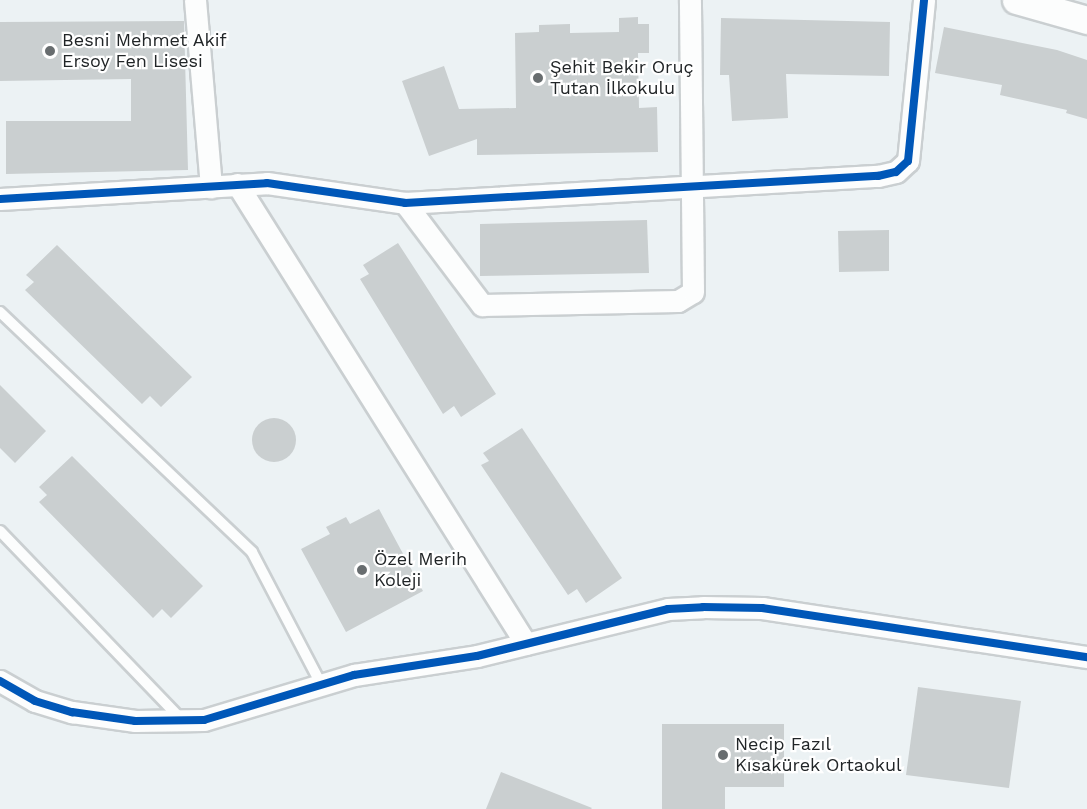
<!DOCTYPE html>
<html>
<head>
<meta charset="utf-8">
<style>
	body { margin:0 }
	#map { position:relative; width:1087px; height:809px; overflow:hidden; background:#ecf2f4; font-family:"Work Sans",sans-serif }
	div>[style] { position:absolute }
	[style*='--x'] { left:calc(var(--x)*1px); top:calc(var(--y)*1px); width:calc(var(--w)*1px); rotate:calc(var(--a)*1deg) }
	.building>* { inset:0; background:#cacfd0 }
	.round { border-radius:50% }
	.roads { filter:drop-shadow(2px 0 #cacfd1) drop-shadow(-2px 0 #cacfd1) drop-shadow(0 2px #cacfd1) drop-shadow(0 -2px #cacfd1) }
	.service>* { height:10px; margin:-5px; padding:0 5px; transform-origin:5px; border-radius:5px; background:#fcfdfd }
	.minor>* { height:21px; margin:-10.5px; padding:0 10.5px; transform-origin:10.5px; border-radius:10.5px; background:#fcfdfd }
	.tertiary>* { height:27px; margin:-13.5px; padding:0 13.5px; transform-origin:13.5px; border-radius:13.5px; background:#fcfdfd }
	.cycleway>* { height:8px; margin:-4px; padding:0 4px; transform-origin:4px; border-radius:4px; background:#0057b8 }
	.dots>* { width:16px; height:16px; translate:-50% -50%; box-sizing:border-box; border:3px solid #fff; border-radius:50% }
	span { translate:-50% -50%; white-space:nowrap; text-align:center; line-height:1.15; -webkit-text-stroke:4.5px #fff; paint-order:stroke }
	.poi-label { font-size:18px; color:#212527 }
	.left { translate:0 -50%; text-align:left }
</style>
</head>
<body>
<div id="map">
	<div class="building">
		<div style="clip-path:polygon(638px 17px,638px 24px,649px 24px,649px 53px,638px 53px,639px 108px,657px 107px,658px 152px,477px 155px,477px 139px,429px 156px,402px 81px,444px 66px,459px 109px,516px 108px,515px 33px,539px 32px,539px 25px,570px 24px,570px 33px,619px 32px,619px 18px)"></div>
		<div style="clip-path:polygon(721px 18px,890px 22px,889px 76px,786px 74px,788px 118px,732px 121px,729px 75px,720px 75px)"></div>
		<div style="clip-path:polygon(184px 21px,188px 170px,6px 174px,6px 121px,131px 121px,131px 79px,0 81px,0 22px)"></div>
		<div style="clip-path:polygon(944px 27px,1057px 50px,1087px 60px,1087px 119px,1066px 113px,1067px 110px,1000px 95px,1002px 85px,935px 73px)"></div>
		<div style="clip-path:polygon(647px 220px,649px 273px,480px 276px,480px 224px)"></div>
		<div style="clip-path:polygon(889px 230px,889px 271px,839px 272px,838px 231px)"></div>
		<div style="clip-path:polygon(398px 243px,496px 394px,461px 417px,454px 406px,443px 414px,360px 279px,369px 274px,363px 265px)"></div>
		<div style="clip-path:polygon(57px 245px,192px 377px,161px 407px,150px 396px,142px 404px,25px 290px,34px 282px,26px 275px)"></div>
		<div style="clip-path:polygon(0 385px,46px 431px,15px 463px,0 448px)"></div>
		<div class="round" style="left:252px;top:418px;width:44px;height:44px"></div>
		<div style="clip-path:polygon(522px 428px,622px 578px,586px 603px,577px 589px,568px 595px,481px 465px,489px 461px,483px 453px)"></div>
		<div style="clip-path:polygon(72px 456px,203px 586px,171px 618px,162px 609px,153px 618px,39px 502px,47px 495px,39px 487px)"></div>
		<div style="clip-path:polygon(379px 509px,423px 591px,346px 632px,301px 549px,330px 534px,326px 527px,346px 517px,350px 524px)"></div>
		<div style="clip-path:polygon(918px 687px,1021px 701px,1009px 788px,906px 775px)"></div>
		<div style="clip-path:polygon(662px 724px,784px 724px,784px 787px,725px 787px,725px 809px,662px 809px)"></div>
		<div style="clip-path:polygon(501px 772px,592px 808px,591px 809px,486px 809px)"></div>
	</div>
	<div class="roads">
		<div class="service">
			<div style="--x:0;--y:312;--w:348;--a:43.6"></div>
			<div style="--x:252;--y:552;--w:149;--a:62.4"></div>
			<div style="--x:0;--y:531;--w:261;--a:46.1"></div>
		</div>
		<div class="minor">
			<div style="--x:195;--y:0;--w:188;--a:85.1"></div>
			<div style="--x:237;--y:184;--w:543;--a:57.86"></div>
			<div style="--x:0;--y:199;--w:267;--a:-3.4"></div>
			<div style="--x:267;--y:183;--w:139;--a:8.2"></div>
			<div style="--x:405;--y:203;--w:474;--a:-3.3"></div>
			<div style="--x:878;--y:176;--w:18;--a:-13"></div>
			<div style="--x:896;--y:172;--w:16;--a:-43"></div>
			<div style="--x:908;--y:161;--w:162;--a:-84.3"></div>
			<div style="--x:405;--y:203;--w:128;--a:53"></div>
			<div style="--x:482;--y:305;--w:196;--a:-1.2"></div>
			<div style="--x:678;--y:301;--w:17;--a:-31"></div>
			<div style="--x:693;--y:292;--w:292;--a:-90.6"></div>
			<div style="--x:0;--y:681;--w:40;--a:29.7"></div>
			<div style="--x:35;--y:701;--w:39;--a:17"></div>
			<div style="--x:72;--y:712;--w:64;--a:8.1"></div>
			<div style="--x:135;--y:721;--w:69;--a:-0.8"></div>
			<div style="--x:204;--y:720;--w:157;--a:-16.7"></div>
			<div style="--x:354;--y:675;--w:124;--a:-8.8"></div>
			<div style="--x:477;--y:656;--w:197;--a:-13.8"></div>
			<div style="--x:668;--y:609;--w:35;--a:-3"></div>
			<div style="--x:703;--y:607;--w:59;--a:1"></div>
			<div style="--x:762;--y:608;--w:329;--a:8.6"></div>
		</div>
		<div class="tertiary">
			<div style="--x:1016;--y:0;--w:74;--a:15.7"></div>
		</div>
	</div>
	<div class="cycleway">
		<div style="--x:0;--y:199;--w:267;--a:-3.4"></div>
		<div style="--x:267;--y:183;--w:139;--a:8.2"></div>
		<div style="--x:405;--y:203;--w:474;--a:-3.3"></div>
		<div style="--x:878;--y:176;--w:18;--a:-13"></div>
		<div style="--x:896;--y:172;--w:16;--a:-43"></div>
		<div style="--x:908;--y:161;--w:162;--a:-84.3"></div>
		<div style="--x:0;--y:681;--w:40;--a:29.7"></div>
		<div style="--x:35;--y:701;--w:39;--a:17"></div>
		<div style="--x:72;--y:712;--w:64;--a:8.1"></div>
		<div style="--x:135;--y:721;--w:69;--a:-0.8"></div>
		<div style="--x:204;--y:720;--w:157;--a:-16.7"></div>
		<div style="--x:354;--y:675;--w:124;--a:-8.8"></div>
		<div style="--x:477;--y:656;--w:197;--a:-13.8"></div>
		<div style="--x:668;--y:609;--w:35;--a:-3"></div>
		<div style="--x:703;--y:607;--w:59;--a:1"></div>
		<div style="--x:762;--y:608;--w:329;--a:8.6"></div>
	</div>
	<div class="dots">
		<div style="left:50px;top:51px;background:#686d6f"></div>
		<div style="left:538px;top:78px;background:#686d6f"></div>
		<div style="left:362px;top:570px;background:#686d6f"></div>
		<div style="left:723px;top:755px;background:#686d6f"></div>
	</div>
	<div class="poi-label">
		<span class="left" style="left:62px;top:51px">Besni Mehmet Akif<br>Ersoy Fen Lisesi</span>
		<span class="left" style="left:550px;top:78px">Şehit Bekir Oruç<br>Tutan İlkokulu</span>
		<span class="left" style="left:374px;top:570px">Özel Merih<br>Koleji</span>
		<span class="left" style="left:735px;top:755px">Necip Fazıl<br>Kısakürek Ortaokul</span>
	</div>
</div>
</body>
</html>
